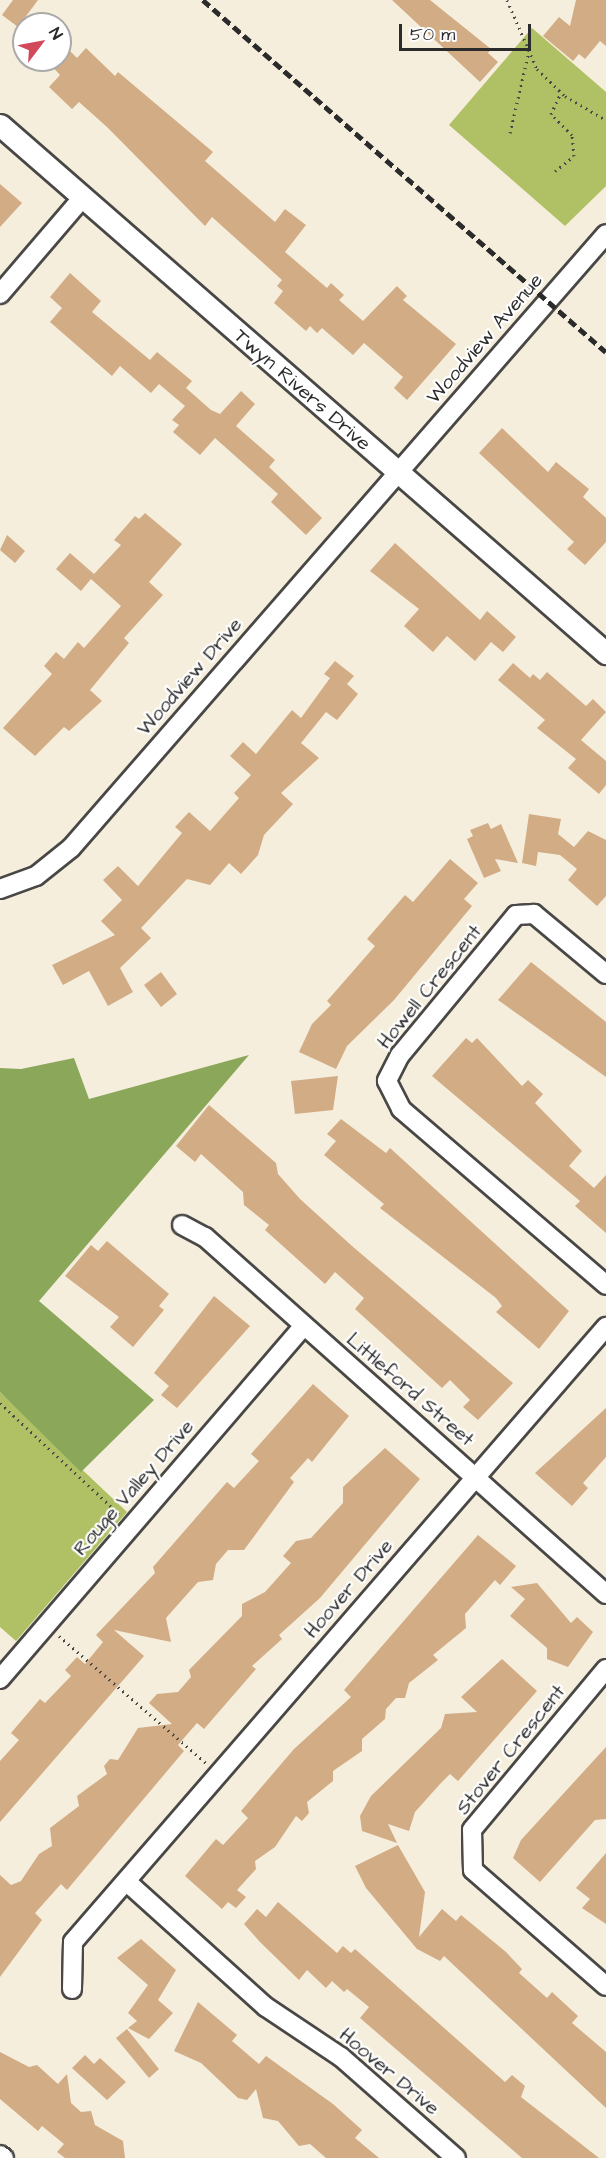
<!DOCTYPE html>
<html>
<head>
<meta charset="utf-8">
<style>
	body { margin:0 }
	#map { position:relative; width:606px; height:2158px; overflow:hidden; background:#f6eedc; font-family:"Architects Daughter",sans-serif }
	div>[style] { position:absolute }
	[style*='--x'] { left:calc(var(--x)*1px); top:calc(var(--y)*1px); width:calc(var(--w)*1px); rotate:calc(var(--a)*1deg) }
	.green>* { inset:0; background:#afc164 }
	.forest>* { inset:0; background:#8ba75a }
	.building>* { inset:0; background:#d2ac85 }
	.path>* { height:3px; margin-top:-1.5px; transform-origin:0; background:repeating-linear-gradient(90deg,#494846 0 1.5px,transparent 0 6px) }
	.roads { filter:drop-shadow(2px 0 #494846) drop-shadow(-2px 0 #494846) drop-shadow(0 2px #494846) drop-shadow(0 -2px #494846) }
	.minor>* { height:18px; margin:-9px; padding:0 9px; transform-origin:9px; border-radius:9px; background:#fff }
	.tertiary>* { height:21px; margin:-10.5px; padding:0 10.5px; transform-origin:10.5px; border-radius:10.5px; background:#fff }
	.rail>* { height:4.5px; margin-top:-2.25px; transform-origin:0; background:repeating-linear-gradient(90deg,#2b2b2b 0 9px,transparent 0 13.5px) }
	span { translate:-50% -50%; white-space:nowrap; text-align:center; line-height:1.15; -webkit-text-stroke:4.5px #fff; paint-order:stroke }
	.street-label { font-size:20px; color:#2b2b2b }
	.north { position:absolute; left:12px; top:12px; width:60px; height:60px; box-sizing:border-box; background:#fff; border:2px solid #aaa; border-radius:50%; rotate:58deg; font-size:16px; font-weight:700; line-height:24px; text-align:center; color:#2b2b2b }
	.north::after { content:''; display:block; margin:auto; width:21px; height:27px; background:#d1495b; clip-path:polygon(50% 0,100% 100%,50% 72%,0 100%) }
	.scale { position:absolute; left:399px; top:24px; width:132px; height:27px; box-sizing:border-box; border:3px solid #2b2b2b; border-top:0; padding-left:8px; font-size:18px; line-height:21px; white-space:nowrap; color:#2b2b2b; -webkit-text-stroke:4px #fff; paint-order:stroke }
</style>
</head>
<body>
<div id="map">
	<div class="green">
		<div style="clip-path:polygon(532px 28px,606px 92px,606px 186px,565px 226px,449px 125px)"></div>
		<div style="clip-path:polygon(0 1392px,127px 1512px,16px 1641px,0 1627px)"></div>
	</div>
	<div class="forest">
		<div style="clip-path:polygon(249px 1055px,39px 1301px,154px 1400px,81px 1472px,0 1392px,0 1068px,21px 1069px,74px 1058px,89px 1099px)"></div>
	</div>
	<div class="building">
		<div style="clip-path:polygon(13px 0,38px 0,18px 27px,2px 15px)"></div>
		<div style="clip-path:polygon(392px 0,430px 0,491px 49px,488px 53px,498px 62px,480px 82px)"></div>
		<div style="clip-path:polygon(576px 0,606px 0,606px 46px,600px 41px,585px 59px,579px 54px,573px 61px,543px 36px,559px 17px,570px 26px)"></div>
		<div style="clip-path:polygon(60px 41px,77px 58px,86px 48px,115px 76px,118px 72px,213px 152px,205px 161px,275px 222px,285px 209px,306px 225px,285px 252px,327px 288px,331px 283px,344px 295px,339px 300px,363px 321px,397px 286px,407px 296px,403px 300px,456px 344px,407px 400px,394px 388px,403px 377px,364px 343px,353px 355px,322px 328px,317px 333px,310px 326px,306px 331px,274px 303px,283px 291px,277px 286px,282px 280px,212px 217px,205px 226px,107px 127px,79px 102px,72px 109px,49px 87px,60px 75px,46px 60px,60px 60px)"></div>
		<div style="clip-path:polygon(0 184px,22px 203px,0 227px)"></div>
		<div style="clip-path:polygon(70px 273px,101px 301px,92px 312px,150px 360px,157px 352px,192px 381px,186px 388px,211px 410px,220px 414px,241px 391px,255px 404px,236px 426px,275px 460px,269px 467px,322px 518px,306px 535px,271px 502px,278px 494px,215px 438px,200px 455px,173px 432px,179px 425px,172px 420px,185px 406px,159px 384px,151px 393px,120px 366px,112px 376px,50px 322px,62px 308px,50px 297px)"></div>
		<div style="clip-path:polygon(502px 428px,548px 472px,556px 462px,589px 489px,583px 497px,606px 518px,606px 542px,585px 565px,567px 549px,574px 542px,479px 453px)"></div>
		<div style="clip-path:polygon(145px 513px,182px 544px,149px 582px,163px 595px,124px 638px,129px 643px,90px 690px,102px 701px,69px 731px,64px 727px,35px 756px,3px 728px,52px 674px,44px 666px,56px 652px,64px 659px,78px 642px,84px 648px,121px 606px,91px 579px,81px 591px,56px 569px,70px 553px,94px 574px,121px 545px,114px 540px,135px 516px,139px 519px)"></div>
		<div style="clip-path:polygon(7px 535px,25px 551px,15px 563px,0 550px)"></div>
		<div style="clip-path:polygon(395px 543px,480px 620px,487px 611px,516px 637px,503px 652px,491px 642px,475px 661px,447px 636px,433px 652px,404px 626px,419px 609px,370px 571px)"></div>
		<div style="clip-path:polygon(335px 661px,354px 676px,347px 684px,358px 694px,337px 720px,326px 712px,301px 743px,319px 758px,281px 793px,293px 804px,264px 835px,258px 855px,241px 874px,229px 863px,210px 885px,187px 879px,141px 928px,151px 938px,120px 968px,133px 992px,108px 1006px,89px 971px,63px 985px,52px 965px,115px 935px,101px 921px,122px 900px,103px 880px,118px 866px,138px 886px,182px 833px,175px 827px,189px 812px,210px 831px,239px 798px,234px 793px,251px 775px,230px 756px,243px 742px,256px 754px,292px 710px,301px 718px,330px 678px,324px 674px)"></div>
		<div style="clip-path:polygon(513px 663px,530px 678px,533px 674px,540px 680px,547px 672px,586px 706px,593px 699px,606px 712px,581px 740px,606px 761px,606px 785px,599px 794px,568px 768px,576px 759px,537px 728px,545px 720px,498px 680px)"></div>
		<div style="clip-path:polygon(529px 814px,561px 819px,558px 834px,574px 847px,588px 831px,606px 840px,606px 896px,597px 906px,568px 880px,577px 869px,560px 855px,538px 852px,536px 866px,522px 863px)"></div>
		<div style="clip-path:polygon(488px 823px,491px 829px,501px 824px,518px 863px,495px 859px,501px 871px,484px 878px,467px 839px,473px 836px,470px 830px)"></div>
		<div style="clip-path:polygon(450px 859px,478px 883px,464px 899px,472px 906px,394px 1000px,347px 1046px,336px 1069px,299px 1052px,312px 1024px,331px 1005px,327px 1001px,375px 946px,367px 939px,405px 895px,413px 902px)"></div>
		<div style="clip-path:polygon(531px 962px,606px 1022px,606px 1077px,498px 1000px)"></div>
		<div style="clip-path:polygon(161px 972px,177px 994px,161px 1007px,144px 985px)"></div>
		<div style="clip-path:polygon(466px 1038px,472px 1043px,477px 1038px,522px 1086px,528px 1080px,543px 1094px,535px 1103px,582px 1151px,569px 1166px,594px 1188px,606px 1175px,606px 1233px,575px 1206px,580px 1201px,432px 1076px)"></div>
		<div style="clip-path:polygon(338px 1076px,333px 1110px,295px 1114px,291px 1081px)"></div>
		<div style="clip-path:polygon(209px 1105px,276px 1163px,278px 1174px,300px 1199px,352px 1246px,513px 1383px,478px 1420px,463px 1407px,470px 1400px,450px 1380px,442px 1388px,355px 1309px,364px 1298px,335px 1272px,325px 1284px,265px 1230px,269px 1225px,244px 1205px,243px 1192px,201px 1154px,195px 1162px,176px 1146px)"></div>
		<div style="clip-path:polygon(341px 1119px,386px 1153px,390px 1148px,569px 1311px,539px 1349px,496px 1312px,502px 1306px,496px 1298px,380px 1208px,384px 1204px,324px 1155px,336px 1141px,327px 1134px)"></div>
		<div style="clip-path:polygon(107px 1241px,169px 1294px,159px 1306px,164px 1310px,133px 1347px,110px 1327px,119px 1317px,65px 1276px,91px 1245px,98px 1251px)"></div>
		<div style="clip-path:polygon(214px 1296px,250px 1326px,177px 1408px,161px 1395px,169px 1386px,154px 1373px)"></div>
		<div style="clip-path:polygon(313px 1384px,349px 1416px,312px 1462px,308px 1458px,290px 1478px,294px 1482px,244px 1550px,228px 1550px,216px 1564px,213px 1580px,198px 1582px,166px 1618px,171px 1642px,114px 1630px,144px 1656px,0 1822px,0 1761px,19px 1740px,11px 1733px,40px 1699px,45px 1703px,71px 1676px,65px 1670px,77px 1657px,85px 1664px,103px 1642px,96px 1635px,155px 1573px,153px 1567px,227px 1482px,234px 1488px,259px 1461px,251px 1454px)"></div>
		<div style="clip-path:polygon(606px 1408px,606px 1457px,583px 1483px,588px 1488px,572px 1506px,535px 1473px)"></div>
		<div style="clip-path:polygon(385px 1448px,420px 1479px,320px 1598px,279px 1635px,282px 1639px,252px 1666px,256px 1669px,204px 1729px,197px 1723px,178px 1745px,184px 1751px,67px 1890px,61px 1884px,35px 1913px,42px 1920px,0 1977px,0 1875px,11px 1885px,21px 1881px,39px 1854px,52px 1846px,50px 1828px,79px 1806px,77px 1796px,107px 1774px,104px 1766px,110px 1759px,118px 1760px,138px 1728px,172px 1724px,149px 1703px,157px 1694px,178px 1692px,191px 1677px,189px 1670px,242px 1616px,242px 1604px,265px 1592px,291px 1563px,283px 1556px,296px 1541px,311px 1538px,343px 1503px,343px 1487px)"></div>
		<div style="clip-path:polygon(478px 1535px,516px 1566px,500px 1585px,495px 1580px,465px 1614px,466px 1628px,433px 1655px,438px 1660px,409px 1683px,405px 1698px,396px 1698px,386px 1709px,385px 1719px,362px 1739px,362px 1751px,333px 1771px,333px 1781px,307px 1802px,309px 1813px,302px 1821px,296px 1816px,275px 1847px,255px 1861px,256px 1869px,237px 1890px,246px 1897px,236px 1908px,228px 1902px,222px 1909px,185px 1876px,216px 1839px,223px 1845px,248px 1818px,241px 1811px,294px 1749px,351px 1697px,344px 1690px)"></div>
		<div style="clip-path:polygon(537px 1583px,571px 1623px,577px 1617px,593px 1632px,568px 1667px,547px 1659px,547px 1648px,510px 1616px,525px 1599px,511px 1587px)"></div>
		<div style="clip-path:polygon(502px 1659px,537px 1691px,458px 1781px,450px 1774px,440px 1784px,415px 1812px,409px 1831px,388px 1824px,397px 1843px,362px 1831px,360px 1816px,371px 1796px,441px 1728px,445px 1714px,477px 1712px,461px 1697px)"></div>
		<div style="clip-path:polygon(606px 1747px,606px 1819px,595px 1820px,540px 1882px,513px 1858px,521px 1840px)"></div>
		<div style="clip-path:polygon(398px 1845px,425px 1892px,419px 1937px,442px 1909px,456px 1921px,461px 1915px,506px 1952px,522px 1969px,519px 1973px,547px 1998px,552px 1992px,578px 2016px,572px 2023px,606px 2052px,606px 2108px,444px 1956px,440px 1961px,417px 1949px,366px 1888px,355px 1866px)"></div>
		<div style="clip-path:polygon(606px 1853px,606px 1924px,582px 1908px,590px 1899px,576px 1888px)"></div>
		<div style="clip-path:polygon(278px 1902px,337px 1953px,343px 1946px,351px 1953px,355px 1949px,505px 2082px,512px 2075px,525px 2086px,521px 2097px,599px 2158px,522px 2158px,360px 2018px,369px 2007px,347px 1989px,344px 1992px,332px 1981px,326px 1988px,307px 1970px,299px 1980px,260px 1942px,244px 1924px,257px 1909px,266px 1917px)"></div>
		<div style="clip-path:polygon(141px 1939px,176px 1970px,158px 2000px,173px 2013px,149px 2039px,128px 2028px,137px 2021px,128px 2013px,148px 1985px,117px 1958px)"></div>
		<div style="clip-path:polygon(198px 2002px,237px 2035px,232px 2041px,259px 2064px,266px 2056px,333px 2104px,362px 2130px,355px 2138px,379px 2158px,326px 2158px,310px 2144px,299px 2146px,278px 2121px,263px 2118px,256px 2089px,247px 2100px,238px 2098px,201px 2063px,174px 2051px)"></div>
		<div style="clip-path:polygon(127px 2029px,159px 2069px,149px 2078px,116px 2038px)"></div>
		<div style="clip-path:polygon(0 2052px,29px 2067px,37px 2065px,58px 2084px,67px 2074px,71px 2103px,81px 2112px,91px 2111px,95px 2125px,123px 2141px,125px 2158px,65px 2158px,57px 2152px,64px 2144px,42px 2126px,38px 2131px,0 2099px)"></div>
		<div style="clip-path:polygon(85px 2055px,94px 2064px,100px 2058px,126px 2082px,107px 2100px,72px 2068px)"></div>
	</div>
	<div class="path">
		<div style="--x:507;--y:0;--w:75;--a:66.5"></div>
		<div style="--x:537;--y:69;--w:39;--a:44"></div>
		<div style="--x:565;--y:96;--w:48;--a:30.3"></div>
		<div style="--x:510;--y:133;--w:80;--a:-77"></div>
		<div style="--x:555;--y:171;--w:24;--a:-38"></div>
		<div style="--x:574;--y:156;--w:21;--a:-95"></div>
		<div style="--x:572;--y:135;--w:30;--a:-135"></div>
		<div style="--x:551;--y:114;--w:23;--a:-65"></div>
		<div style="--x:0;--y:1403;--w:163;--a:43"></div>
		<div style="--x:59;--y:1636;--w:194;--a:40.8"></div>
	</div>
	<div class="roads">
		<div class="minor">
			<div style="--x:0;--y:294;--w:128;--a:-49.4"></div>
			<div style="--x:0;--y:889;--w:38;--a:-20"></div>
			<div style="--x:36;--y:876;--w:45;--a:-38.7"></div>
			<div style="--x:71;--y:848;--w:814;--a:-48.93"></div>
			<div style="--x:606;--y:974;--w:94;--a:-140.2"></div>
			<div style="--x:534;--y:914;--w:18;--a:177"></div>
			<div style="--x:516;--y:915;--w:182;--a:129.6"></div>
			<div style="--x:400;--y:1055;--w:29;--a:117"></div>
			<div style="--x:387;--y:1081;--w:31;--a:63"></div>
			<div style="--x:401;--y:1109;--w:270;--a:40.6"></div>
			<div style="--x:182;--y:1225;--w:26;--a:28"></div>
			<div style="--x:205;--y:1237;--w:537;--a:41.68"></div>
			<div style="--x:606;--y:1669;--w:209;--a:129.8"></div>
			<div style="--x:472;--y:1830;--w:40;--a:88.6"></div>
			<div style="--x:473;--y:1870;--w:176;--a:41.1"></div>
			<div style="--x:0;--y:1679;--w:464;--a:-49.3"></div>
			<div style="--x:127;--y:1882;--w:187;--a:42"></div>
			<div style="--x:266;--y:2007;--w:90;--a:33.7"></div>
			<div style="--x:341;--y:2057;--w:153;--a:41.3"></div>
			<div style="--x:72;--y:1989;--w:47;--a:-88.8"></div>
			<div style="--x:73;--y:1942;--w:814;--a:-49.09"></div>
			<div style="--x:0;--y:2155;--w:5;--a:37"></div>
		</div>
		<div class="tertiary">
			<div style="--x:0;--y:125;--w:804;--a:41.07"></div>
		</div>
	</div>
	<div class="rail">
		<div style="--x:203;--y:0;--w:535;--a:41.14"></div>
	</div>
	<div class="street-label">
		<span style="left:485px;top:339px;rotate:-49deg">Woodview Avenue</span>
		<span style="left:302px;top:390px;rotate:41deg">Twyn Rivers Drive</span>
		<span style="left:190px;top:677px;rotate:-49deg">Woodview Drive</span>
		<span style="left:430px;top:987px;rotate:-51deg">Howell Crescent</span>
		<span style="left:410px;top:1390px;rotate:41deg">Littleford Street</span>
		<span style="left:134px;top:1488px;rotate:-49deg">Rouge Valley Drive</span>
		<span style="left:349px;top:1589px;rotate:-49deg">Hoover Drive</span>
		<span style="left:511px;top:1750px;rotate:-51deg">Stover Crescent</span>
		<span style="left:389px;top:2072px;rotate:40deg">Hoover Drive</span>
	</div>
	<div class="north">N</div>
	<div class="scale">50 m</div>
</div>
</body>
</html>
